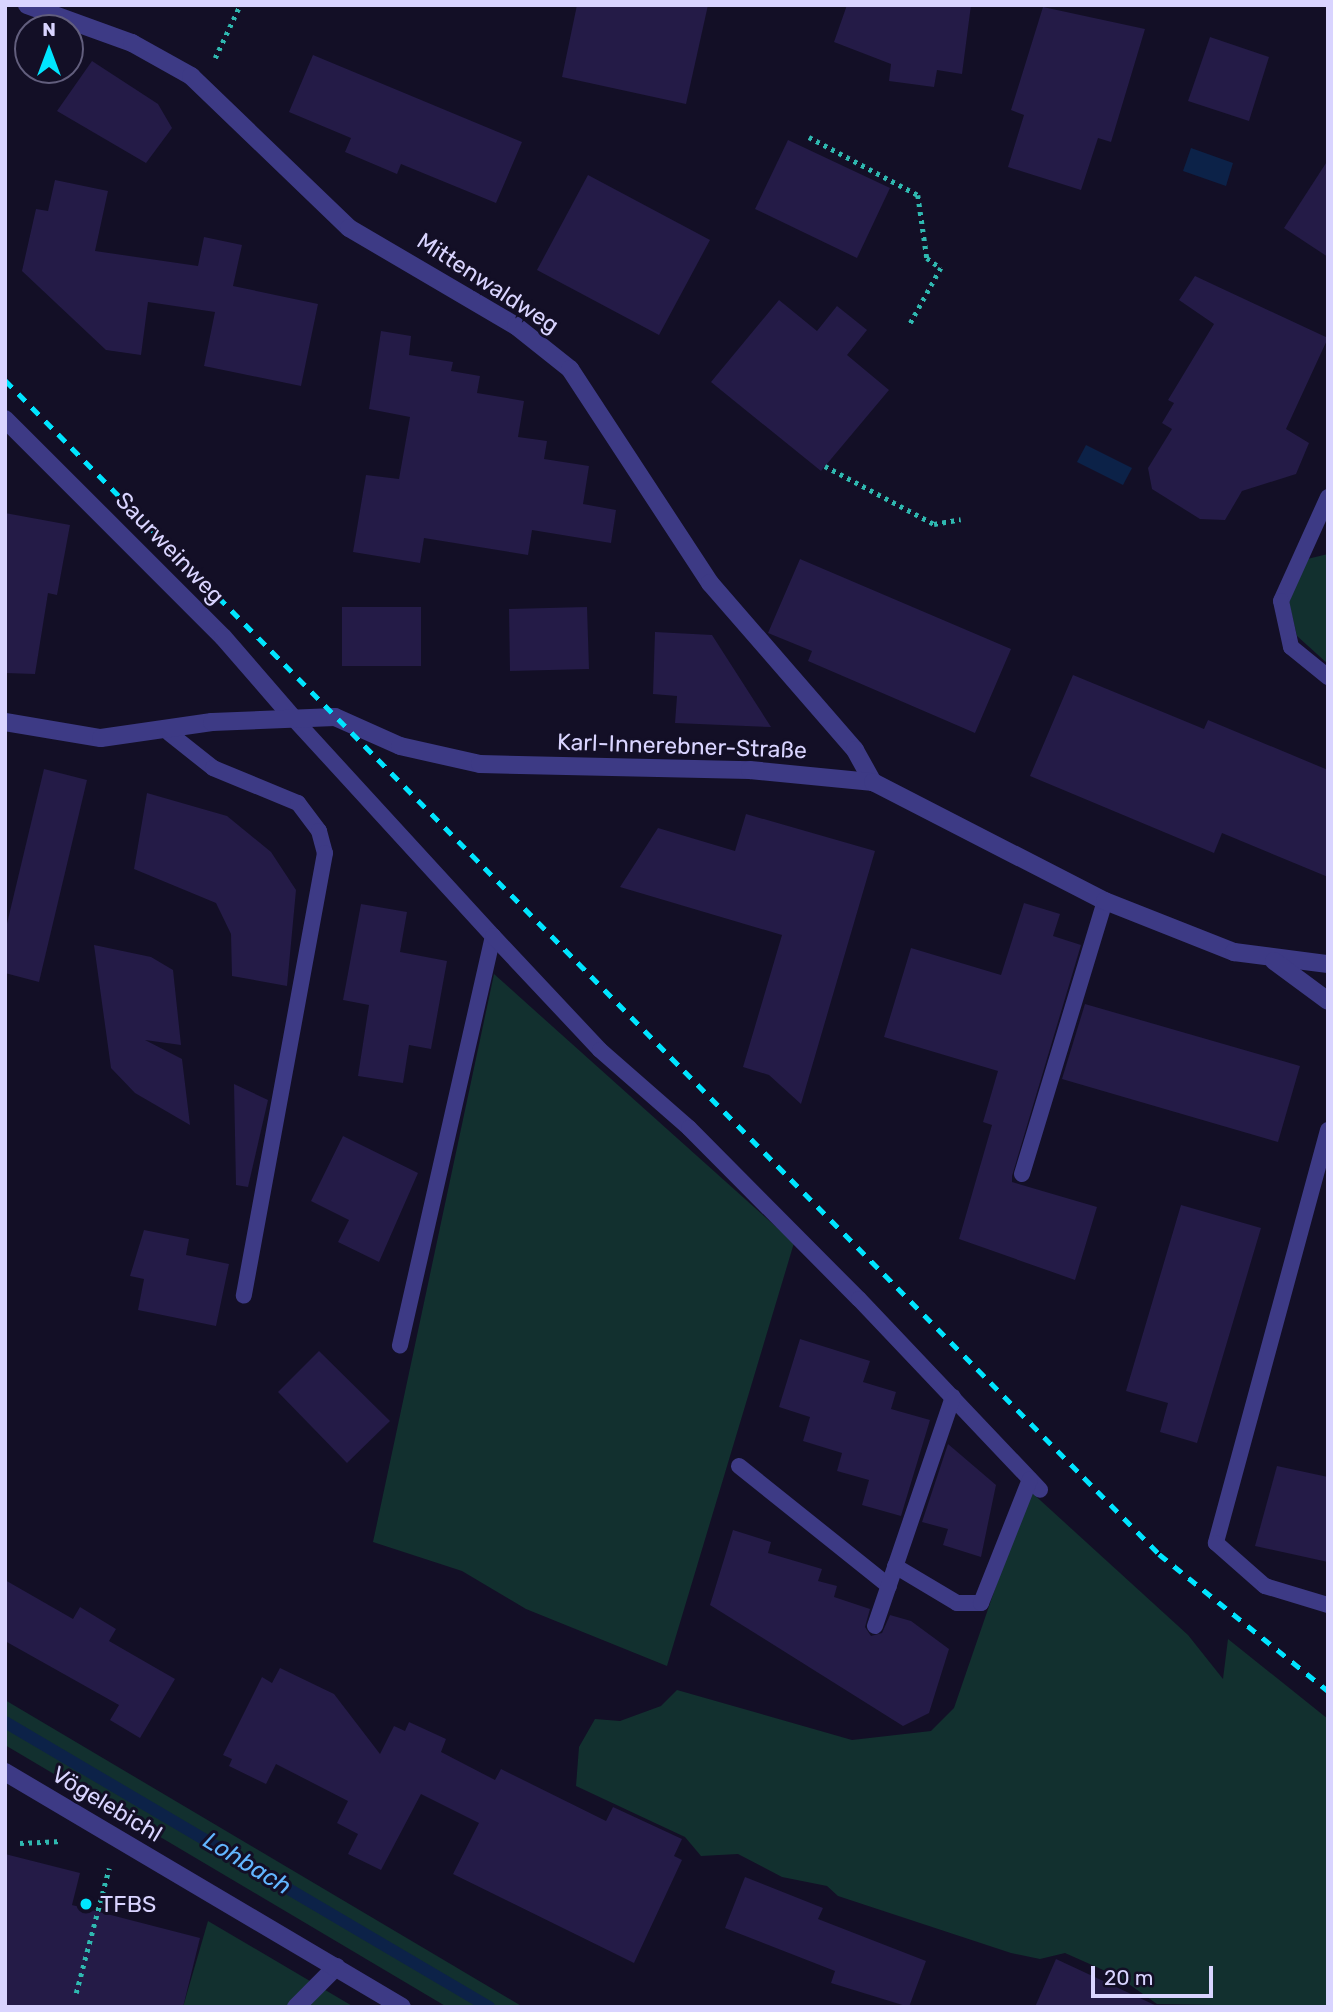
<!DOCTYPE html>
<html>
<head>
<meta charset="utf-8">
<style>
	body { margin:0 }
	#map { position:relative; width:1333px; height:2012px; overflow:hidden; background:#130f26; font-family:Rubik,sans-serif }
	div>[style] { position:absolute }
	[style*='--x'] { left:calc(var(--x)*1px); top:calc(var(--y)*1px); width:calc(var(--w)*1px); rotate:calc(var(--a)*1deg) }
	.green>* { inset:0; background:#12302f }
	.water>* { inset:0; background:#0c2248 }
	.stream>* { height:12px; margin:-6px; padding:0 6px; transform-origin:6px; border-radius:6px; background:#0c2248 }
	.building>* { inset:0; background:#241b47 }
	.path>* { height:4.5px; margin-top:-2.25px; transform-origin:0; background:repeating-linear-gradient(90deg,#2fb8b0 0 3.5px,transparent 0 8.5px) }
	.service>* { height:16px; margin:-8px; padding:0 8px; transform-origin:8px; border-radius:8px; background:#3d3a85 }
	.pedestrian>* { height:18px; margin:-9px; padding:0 9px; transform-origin:9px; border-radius:9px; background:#3d3a85 }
	.minor>* { height:18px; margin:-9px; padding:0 9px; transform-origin:9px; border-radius:9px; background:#3d3a85 }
	.rail>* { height:5px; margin-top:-2.5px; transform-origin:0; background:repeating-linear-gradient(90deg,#00e5ff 0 10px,transparent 0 19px) }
	.dots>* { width:19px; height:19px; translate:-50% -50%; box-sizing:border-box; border:4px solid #130f26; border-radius:50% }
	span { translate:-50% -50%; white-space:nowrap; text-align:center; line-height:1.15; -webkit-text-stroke:6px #130f26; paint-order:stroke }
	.street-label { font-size:23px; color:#d9d4ff }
	.poi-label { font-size:23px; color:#d9d4ff }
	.left { translate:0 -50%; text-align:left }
	.water-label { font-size:24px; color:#62b6ff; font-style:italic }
	.frame { position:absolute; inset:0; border:7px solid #d9d4ff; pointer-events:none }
	.north { position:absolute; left:14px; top:14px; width:70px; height:70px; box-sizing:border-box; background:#130f26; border:2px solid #625e7d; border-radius:50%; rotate:0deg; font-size:19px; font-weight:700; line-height:28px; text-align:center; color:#d9d4ff }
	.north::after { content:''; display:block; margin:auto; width:24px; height:32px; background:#00e5ff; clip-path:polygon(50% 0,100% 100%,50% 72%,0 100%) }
	.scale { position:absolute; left:1091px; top:1966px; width:122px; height:32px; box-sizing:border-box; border:4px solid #d9d4ff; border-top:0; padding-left:9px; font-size:21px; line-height:24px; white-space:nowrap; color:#d9d4ff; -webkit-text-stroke:5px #130f26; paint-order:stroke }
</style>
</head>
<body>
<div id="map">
	<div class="green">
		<div style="clip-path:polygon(1328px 554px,1328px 664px,1297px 636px,1289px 603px,1303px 560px)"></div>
		<div style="clip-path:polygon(494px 974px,794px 1243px,667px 1666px,526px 1609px,462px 1571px,373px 1542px)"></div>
		<div style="clip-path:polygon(1029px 1490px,1188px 1635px,1223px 1679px,1228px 1639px,1328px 1719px,1328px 2007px,1157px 2004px,1119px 1977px,1065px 1953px,1040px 1959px,1011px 1953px,838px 1896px,827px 1886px,782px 1877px,738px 1854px,701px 1856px,685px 1837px,576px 1786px,579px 1747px,595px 1719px,620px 1721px,661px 1706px,677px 1690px,852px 1740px,931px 1731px,954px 1708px)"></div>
		<div style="clip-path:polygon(5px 1700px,523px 2007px,447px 2007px,5px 1745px)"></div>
		<div style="clip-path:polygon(208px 1921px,354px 2007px,183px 2007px)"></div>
	</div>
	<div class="water">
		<div style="clip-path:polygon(1191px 148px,1233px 163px,1226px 186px,1183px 171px)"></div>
		<div style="clip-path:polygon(1086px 445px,1132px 468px,1123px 485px,1077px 462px)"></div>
	</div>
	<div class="stream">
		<div style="--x:5;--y:1722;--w:562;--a:30.49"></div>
	</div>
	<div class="building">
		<div style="clip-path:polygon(577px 5px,708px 5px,686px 104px,562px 77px)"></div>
		<div style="clip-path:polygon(847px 5px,971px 5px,962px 74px,937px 70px,934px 87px,889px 81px,891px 64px,834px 42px)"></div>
		<div style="clip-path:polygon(1043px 7px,1145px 29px,1111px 142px,1098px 138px,1081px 190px,1008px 167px,1024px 115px,1011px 110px)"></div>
		<div style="clip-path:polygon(1210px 37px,1269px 57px,1249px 121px,1188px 101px)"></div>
		<div style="clip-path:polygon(313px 55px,522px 142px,496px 203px,401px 164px,397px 174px,345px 152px,351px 138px,289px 112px)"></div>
		<div style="clip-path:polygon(92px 61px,158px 104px,172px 128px,146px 163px,57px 111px)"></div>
		<div style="clip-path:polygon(788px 140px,890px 188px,857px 258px,755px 209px)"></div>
		<div style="clip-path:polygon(1328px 160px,1328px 257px,1284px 228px)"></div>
		<div style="clip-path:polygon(588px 175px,710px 240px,659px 335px,537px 270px)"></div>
		<div style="clip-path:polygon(55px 180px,108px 191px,95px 251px,198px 266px,204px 237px,242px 245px,233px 286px,318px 304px,301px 386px,204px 366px,215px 312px,148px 302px,141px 355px,106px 350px,22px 271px,36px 209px,48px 211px)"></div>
		<div style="clip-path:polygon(1195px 276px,1328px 338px,1286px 429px,1309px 443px,1296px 474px,1242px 491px,1225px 520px,1200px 519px,1152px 489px,1148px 468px,1172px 429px,1162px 423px,1174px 403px,1168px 400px,1214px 324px,1179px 300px)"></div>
		<div style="clip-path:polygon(779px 300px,817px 331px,837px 306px,867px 330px,847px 355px,889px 390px,821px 471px,711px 382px)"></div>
		<div style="clip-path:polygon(381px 331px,411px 336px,409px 355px,453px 362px,451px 371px,480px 376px,477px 393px,524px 401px,518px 437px,547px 441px,544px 459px,589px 466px,583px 504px,616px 510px,611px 543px,532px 530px,528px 555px,424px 538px,420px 563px,353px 552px,366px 475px,399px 479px,410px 417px,369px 409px)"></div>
		<div style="clip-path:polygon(5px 513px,70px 525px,57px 595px,48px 593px,35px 674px,5px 673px)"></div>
		<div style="clip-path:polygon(800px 559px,1011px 649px,975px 733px,808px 661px,812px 651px,768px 633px)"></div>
		<div style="clip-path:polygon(342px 607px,421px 607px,421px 666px,342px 666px)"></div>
		<div style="clip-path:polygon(587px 607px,589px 669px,510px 671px,509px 609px)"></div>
		<div style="clip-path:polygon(655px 632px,712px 635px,771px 727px,675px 723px,677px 696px,653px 694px)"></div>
		<div style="clip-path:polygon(1073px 675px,1204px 729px,1208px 720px,1328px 770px,1328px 877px,1222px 833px,1214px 853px,1030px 776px)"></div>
		<div style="clip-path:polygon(44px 769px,87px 780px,39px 982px,5px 973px,5px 932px)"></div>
		<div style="clip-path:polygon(147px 793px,227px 816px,271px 852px,296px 890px,287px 986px,232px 976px,231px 934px,216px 903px,134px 869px)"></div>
		<div style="clip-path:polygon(746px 814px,875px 851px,801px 1104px,769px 1075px,743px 1067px,782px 935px,620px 887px,658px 828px,735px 851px)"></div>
		<div style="clip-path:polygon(1024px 903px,1060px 914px,1053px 936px,1081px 945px,1012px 1176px,1012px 1182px,1097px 1207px,1075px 1280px,959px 1239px,992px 1125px,983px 1122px,998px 1071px,884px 1037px,911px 948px,1001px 975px)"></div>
		<div style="clip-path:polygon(361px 904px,407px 912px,400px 952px,447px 961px,431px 1049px,409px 1045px,403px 1083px,358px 1076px,369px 1005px,343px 1000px)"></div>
		<div style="clip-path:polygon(94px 945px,151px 957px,173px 970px,181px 1045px,145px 1040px,182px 1059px,190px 1125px,135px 1093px,111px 1068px)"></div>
		<div style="clip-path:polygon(1085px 1004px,1300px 1066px,1278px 1142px,1062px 1079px)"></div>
		<div style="clip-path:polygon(234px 1084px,268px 1100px,248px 1187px,236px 1185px)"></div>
		<div style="clip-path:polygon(343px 1136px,418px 1173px,379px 1262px,338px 1242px,349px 1220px,311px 1201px)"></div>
		<div style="clip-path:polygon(1181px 1205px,1261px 1228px,1197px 1443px,1160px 1432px,1168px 1403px,1126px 1391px)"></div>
		<div style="clip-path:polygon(144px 1230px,189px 1239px,186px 1255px,229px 1264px,216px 1326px,138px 1310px,144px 1279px,130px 1276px)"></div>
		<div style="clip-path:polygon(800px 1339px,870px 1361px,863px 1382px,896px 1392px,891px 1409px,930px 1420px,901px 1516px,862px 1505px,869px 1480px,837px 1471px,842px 1453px,803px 1441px,810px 1417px,779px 1407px)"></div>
		<div style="clip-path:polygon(319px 1351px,390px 1421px,347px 1463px,278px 1392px)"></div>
		<div style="clip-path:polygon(948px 1444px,996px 1485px,981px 1557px,943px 1545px,948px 1529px,922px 1522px)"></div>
		<div style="clip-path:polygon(1277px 1466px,1328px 1477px,1328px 1562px,1255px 1546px)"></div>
		<div style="clip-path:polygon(733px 1530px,771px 1542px,768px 1553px,822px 1569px,818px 1581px,837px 1586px,834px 1597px,870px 1609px,865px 1627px,871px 1636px,882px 1633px,890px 1615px,911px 1621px,949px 1649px,929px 1713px,903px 1726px,710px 1605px)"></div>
		<div style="clip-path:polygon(5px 1580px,73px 1619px,80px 1607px,116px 1629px,109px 1641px,175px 1679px,140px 1738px,110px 1720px,119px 1705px,5px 1641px)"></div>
		<div style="clip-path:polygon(280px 1668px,334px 1694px,380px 1754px,394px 1726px,405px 1731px,409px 1722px,446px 1739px,441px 1752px,495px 1780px,501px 1769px,606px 1821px,613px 1807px,682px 1839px,674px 1856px,682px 1860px,634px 1963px,453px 1874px,479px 1823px,421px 1794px,381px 1870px,348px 1854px,358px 1834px,337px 1823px,348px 1801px,276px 1764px,266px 1784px,229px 1766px,232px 1759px,223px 1755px,262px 1677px,272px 1683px)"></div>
		<div style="clip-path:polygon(5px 1854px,80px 1873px,72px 1905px,200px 1938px,183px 2007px,5px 2007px)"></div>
		<div style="clip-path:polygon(745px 1877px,823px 1908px,818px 1919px,926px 1961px,909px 2007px,831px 1983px,835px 1971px,725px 1928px)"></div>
		<div style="clip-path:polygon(1056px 1959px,1159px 2007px,1035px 2007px)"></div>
	</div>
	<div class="path">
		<div style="--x:215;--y:58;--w:59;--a:-64.7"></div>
		<div style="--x:809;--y:137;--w:123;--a:28"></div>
		<div style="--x:918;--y:195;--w:64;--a:81.9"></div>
		<div style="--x:927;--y:258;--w:17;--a:36"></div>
		<div style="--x:941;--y:268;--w:66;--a:118.9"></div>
		<div style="--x:825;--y:466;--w:123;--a:28"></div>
		<div style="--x:934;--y:524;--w:27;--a:-10"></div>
		<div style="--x:20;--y:1843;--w:42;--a:-2.7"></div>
		<div style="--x:76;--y:1993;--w:129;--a:-75.2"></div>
	</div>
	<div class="service">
		<div style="--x:1328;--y:497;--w:114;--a:114.3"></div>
		<div style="--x:1281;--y:601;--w:47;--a:77.7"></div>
		<div style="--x:1291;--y:647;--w:48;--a:39"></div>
		<div style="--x:294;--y:719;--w:294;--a:47.5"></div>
		<div style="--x:493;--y:936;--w:420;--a:102.8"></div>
		<div style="--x:169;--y:733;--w:56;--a:38.5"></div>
		<div style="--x:213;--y:768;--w:92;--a:22.4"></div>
		<div style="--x:298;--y:803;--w:35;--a:53"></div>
		<div style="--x:319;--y:831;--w:23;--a:75"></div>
		<div style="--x:325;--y:853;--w:450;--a:100.4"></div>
		<div style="--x:493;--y:936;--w:156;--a:46.8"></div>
		<div style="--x:600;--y:1050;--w:118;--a:41.2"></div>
		<div style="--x:689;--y:1128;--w:241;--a:45.2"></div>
		<div style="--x:859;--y:1299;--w:263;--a:46.5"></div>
		<div style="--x:1328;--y:1130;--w:428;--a:105.2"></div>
		<div style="--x:1216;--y:1543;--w:65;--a:41.3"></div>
		<div style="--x:1265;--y:1586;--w:66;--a:16.8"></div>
		<div style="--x:1022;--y:1174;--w:285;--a:-73.1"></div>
		<div style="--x:739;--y:1466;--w:192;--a:38.7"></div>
		<div style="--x:895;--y:1566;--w:72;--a:30.8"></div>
		<div style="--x:957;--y:1603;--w:24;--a:0"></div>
		<div style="--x:981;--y:1603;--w:133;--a:-68.4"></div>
		<div style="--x:875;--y:1626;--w:242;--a:-71.2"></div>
	</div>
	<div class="pedestrian">
		<div style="--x:296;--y:2007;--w:57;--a:-45"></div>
	</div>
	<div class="minor">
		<div style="--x:27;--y:5;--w:112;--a:19.9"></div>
		<div style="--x:132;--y:43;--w:68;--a:29.2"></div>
		<div style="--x:191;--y:76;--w:219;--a:43.9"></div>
		<div style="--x:349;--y:228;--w:194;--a:30.4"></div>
		<div style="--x:516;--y:326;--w:69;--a:38.5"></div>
		<div style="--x:570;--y:369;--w:256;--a:56.8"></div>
		<div style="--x:710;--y:583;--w:221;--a:49"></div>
		<div style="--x:855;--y:750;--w:37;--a:61"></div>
		<div style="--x:5;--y:419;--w:308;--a:45"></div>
		<div style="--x:223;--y:637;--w:108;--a:49.1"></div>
		<div style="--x:5;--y:722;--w:97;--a:9.5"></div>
		<div style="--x:101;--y:738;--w:112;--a:-8.2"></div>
		<div style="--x:212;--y:722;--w:123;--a:-2.3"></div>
		<div style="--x:335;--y:717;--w:71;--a:24"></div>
		<div style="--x:400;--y:746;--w:82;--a:12.7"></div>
		<div style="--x:480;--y:764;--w:270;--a:1.3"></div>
		<div style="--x:750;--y:770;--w:124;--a:5.6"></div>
		<div style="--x:873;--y:782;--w:261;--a:27.2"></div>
		<div style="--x:1105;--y:901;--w:139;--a:21.6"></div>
		<div style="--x:1234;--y:952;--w:95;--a:7.3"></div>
		<div style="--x:1274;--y:961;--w:67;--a:36.5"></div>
		<div style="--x:5;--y:1772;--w:461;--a:30.6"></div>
	</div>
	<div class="rail">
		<div style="--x:5;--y:380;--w:1646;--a:45.49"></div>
		<div style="--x:1159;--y:1554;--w:218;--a:39"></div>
	</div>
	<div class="dots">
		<div style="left:86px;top:1904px;background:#00e5ff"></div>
	</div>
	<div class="street-label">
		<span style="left:488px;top:283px;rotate:33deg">Mittenwaldweg</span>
		<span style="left:170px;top:548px;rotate:46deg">Saurweinweg</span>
		<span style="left:682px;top:746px;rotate:2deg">Karl-Innerebner-Straße</span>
		<span style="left:107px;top:1804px;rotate:31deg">Vögelebichl</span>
	</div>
	<div class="poi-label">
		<span class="left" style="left:100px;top:1904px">TFBS</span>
	</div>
	<div class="water-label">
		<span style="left:247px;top:1864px;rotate:31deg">Lohbach</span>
	</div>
	<div class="frame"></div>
	<div class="north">N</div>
	<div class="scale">20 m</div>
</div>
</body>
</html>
